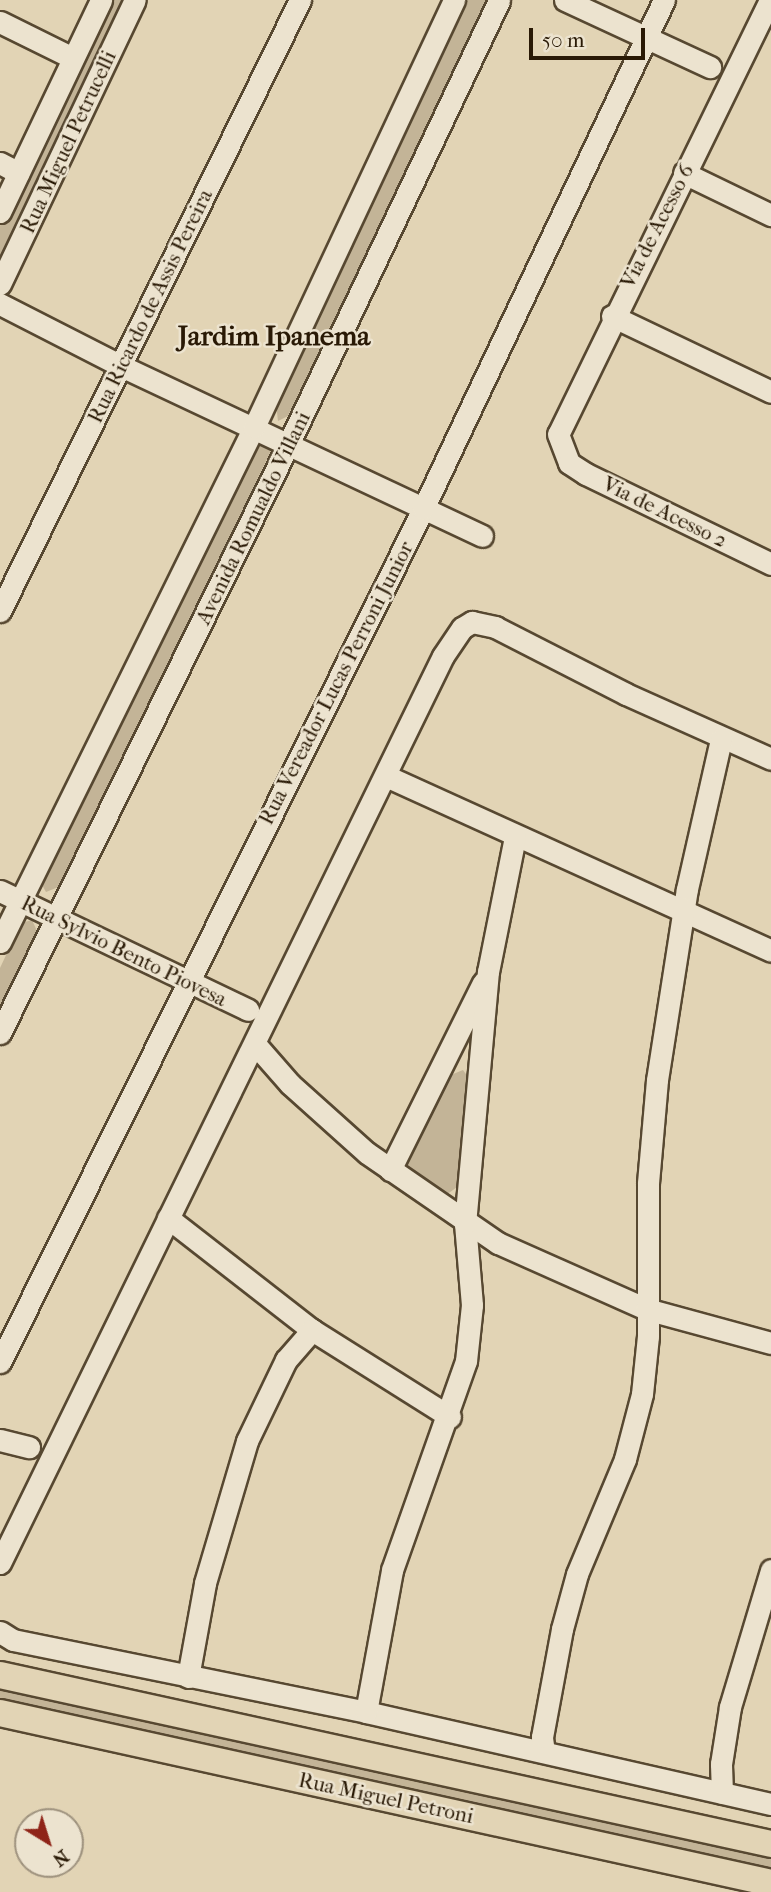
<!DOCTYPE html>
<html>
<head>
<meta charset="utf-8">
<style>
	body { margin:0 }
	#map { position:relative; width:771px; height:1892px; overflow:hidden; background:#e2d4b5; font-family:"IM FELL French Canon",serif }
	div>[style] { position:absolute }
	[style*='--x'] { left:calc(var(--x)*1px); top:calc(var(--y)*1px); width:calc(var(--w)*1px); rotate:calc(var(--a)*1deg) }
	.green>* { inset:0; background:#c3b497 }
	.roads { filter:drop-shadow(2px 0 #574831) drop-shadow(-2px 0 #574831) drop-shadow(0 2px #574831) drop-shadow(0 -2px #574831) }
	.minor>* { height:21px; margin:-10.5px; padding:0 10.5px; transform-origin:10.5px; border-radius:10.5px; background:#ece3cf }
	.major>* { height:26px; margin:-13px; padding:0 13px; transform-origin:13px; border-radius:13px; background:#e2d4b5 }
	span { translate:-50% -50%; white-space:nowrap; text-align:center; line-height:1.15; -webkit-text-stroke:5px #ece3cf; paint-order:stroke }
	.street-label { font-size:21px; color:#291905 }
	.district-label { font-size:28px; color:#291905; font-weight:700 }
	.north { position:absolute; left:14px; top:1808px; width:70px; height:70px; box-sizing:border-box; background:#ece3cf; border:2px solid #9e927e; border-radius:50%; rotate:142deg; font-size:19px; font-weight:700; line-height:28px; text-align:center; color:#291905 }
	.north::after { content:''; display:block; margin:auto; width:24px; height:32px; background:#8f2418; clip-path:polygon(50% 0,100% 100%,50% 72%,0 100%) }
	.scale { position:absolute; left:529px; top:28px; width:116px; height:32px; box-sizing:border-box; border:4px solid #291905; border-top:0; padding-left:9px; font-size:21px; line-height:24px; white-space:nowrap; color:#291905; -webkit-text-stroke:5px #ece3cf; paint-order:stroke }
</style>
</head>
<body>
<div id="map">
	<div class="green">
		<div style="clip-path:polygon(111px 0,126px 0,0 260px,0 226px)"></div>
		<div style="clip-path:polygon(467px 0,488px 0,288px 416px,278px 421px,276px 404px)"></div>
		<div style="clip-path:polygon(256px 441px,271px 444px,272px 449px,61px 886px,46px 892px,41px 883px)"></div>
		<div style="clip-path:polygon(32px 920px,37px 931px,0 1007px,0 968px,21px 923px)"></div>
		<div style="clip-path:polygon(463px 1070px,468px 1077px,460px 1185px,446px 1195px,408px 1170px,406px 1161px,446px 1077px)"></div>
		<div style="clip-path:polygon(0 1687px,771px 1854px,771px 1872px,0 1707px)"></div>
	</div>
	<div class="roads">
		<div class="minor">
			<div style="--x:565;--y:0;--w:160;--a:24.8"></div>
			<div style="--x:770;--y:0;--w:483;--a:116"></div>
			<div style="--x:558;--y:434;--w:31;--a:69"></div>
			<div style="--x:569;--y:463;--w:20;--a:33"></div>
			<div style="--x:586;--y:474;--w:206;--a:25.9"></div>
			<div style="--x:0;--y:22;--w:81;--a:26.3"></div>
			<div style="--x:0;--y:163;--w:21;--a:28"></div>
			<div style="--x:684;--y:173;--w:97;--a:25.8"></div>
			<div style="--x:0;--y:212;--w:235;--a:-64.5"></div>
			<div style="--x:0;--y:284;--w:314;--a:-64.6"></div>
			<div style="--x:0;--y:304;--w:136;--a:27.1"></div>
			<div style="--x:121;--y:366;--w:399;--a:25.2"></div>
			<div style="--x:612;--y:316;--w:176;--a:25.5"></div>
			<div style="--x:0;--y:611;--w:681;--a:-63.85"></div>
			<div style="--x:386;--y:776;--w:423;--a:24.4"></div>
			<div style="--x:0;--y:891;--w:275;--a:25.6"></div>
			<div style="--x:0;--y:942;--w:574;--a:-63.75"></div>
			<div style="--x:254;--y:427;--w:472;--a:-64.9"></div>
			<div style="--x:0;--y:1033;--w:655;--a:-63.9"></div>
			<div style="--x:288;--y:445;--w:492;--a:-64.6"></div>
			<div style="--x:255;--y:1044;--w:53;--a:48.8"></div>
			<div style="--x:290;--y:1084;--w:103;--a:41.9"></div>
			<div style="--x:367;--y:1153;--w:159;--a:34.5"></div>
			<div style="--x:498;--y:1243;--w:162;--a:24"></div>
			<div style="--x:646;--y:1309;--w:130;--a:15.2"></div>
			<div style="--x:390;--y:1170;--w:209;--a:-63.6"></div>
			<div style="--x:168;--y:1218;--w:182;--a:37.9"></div>
			<div style="--x:312;--y:1330;--w:163;--a:32.2"></div>
			<div style="--x:0;--y:1362;--w:952;--a:-63.62"></div>
			<div style="--x:423;--y:509;--w:563;--a:-64.66"></div>
			<div style="--x:0;--y:1440;--w:30;--a:14"></div>
			<div style="--x:0;--y:1563;--w:1009;--a:-63.97"></div>
			<div style="--x:443;--y:656;--w:34;--a:-56"></div>
			<div style="--x:462;--y:628;--w:12;--a:-31"></div>
			<div style="--x:472;--y:622;--w:24;--a:12"></div>
			<div style="--x:495;--y:627;--w:147;--a:27.1"></div>
			<div style="--x:626;--y:694;--w:159;--a:24.1"></div>
			<div style="--x:0;--y:1632;--w:15;--a:32"></div>
			<div style="--x:13;--y:1640;--w:360;--a:11.5"></div>
			<div style="--x:366;--y:1712;--w:415;--a:12.8"></div>
			<div style="--x:188;--y:1677;--w:96;--a:-79.7"></div>
			<div style="--x:205;--y:1583;--w:148;--a:-73.5"></div>
			<div style="--x:247;--y:1441;--w:90;--a:-64.3"></div>
			<div style="--x:286;--y:1360;--w:40;--a:-49"></div>
			<div style="--x:366;--y:1712;--w:144;--a:-79.6"></div>
			<div style="--x:392;--y:1570;--w:222;--a:-70.5"></div>
			<div style="--x:466;--y:1361;--w:56;--a:-83.9"></div>
			<div style="--x:472;--y:1305;--w:81;--a:-94.9"></div>
			<div style="--x:465;--y:1224;--w:253;--a:-84.8"></div>
			<div style="--x:488;--y:972;--w:138;--a:-78.7"></div>
			<div style="--x:544;--y:1752;--w:15;--a:-98"></div>
			<div style="--x:542;--y:1737;--w:110;--a:-79.5"></div>
			<div style="--x:562;--y:1629;--w:57;--a:-74.7"></div>
			<div style="--x:577;--y:1574;--w:125;--a:-67.3"></div>
			<div style="--x:625;--y:1459;--w:67;--a:-75.3"></div>
			<div style="--x:642;--y:1394;--w:58;--a:-84.1"></div>
			<div style="--x:648;--y:1336;--w:153;--a:-90"></div>
			<div style="--x:648;--y:1183;--w:103;--a:-85"></div>
			<div style="--x:657;--y:1080;--w:193;--a:-81.1"></div>
			<div style="--x:687;--y:889;--w:154;--a:-77.2"></div>
			<div style="--x:722;--y:1793;--w:29;--a:-92"></div>
			<div style="--x:721;--y:1764;--w:58;--a:-81"></div>
			<div style="--x:730;--y:1707;--w:143;--a:-73.3"></div>
		</div>
		<div class="major">
			<div style="--x:0;--y:1675;--w:789;--a:12.36"></div>
			<div style="--x:0;--y:1713;--w:790;--a:12.43"></div>
		</div>
	</div>
	<div class="street-label">
		<span style="left:68px;top:142px;rotate:-65deg">Rua Miguel Petrucelli</span>
		<span style="left:657px;top:226px;rotate:-63deg">Via de Acesso 6</span>
		<span style="left:150px;top:306px;rotate:-64deg">Rua Ricardo de Assis Pereira</span>
		<span style="left:665px;top:512px;rotate:26deg">Via de Acesso 2</span>
		<span style="left:253px;top:518px;rotate:-64deg">Avenida Romualdo Villani</span>
		<span style="left:336px;top:683px;rotate:-63deg">Rua Vereador Lucas Perroni Junior</span>
		<span style="left:124px;top:951px;rotate:26deg">Rua Sylvio Bento Piovesa</span>
		<span style="left:386px;top:1798px;rotate:12deg">Rua Miguel Petroni</span>
	</div>
	<div class="district-label">
		<span style="left:274px;top:336px">Jardim Ipanema</span>
	</div>
	<div class="north">N</div>
	<div class="scale">50 m</div>
</div>
</body>
</html>
